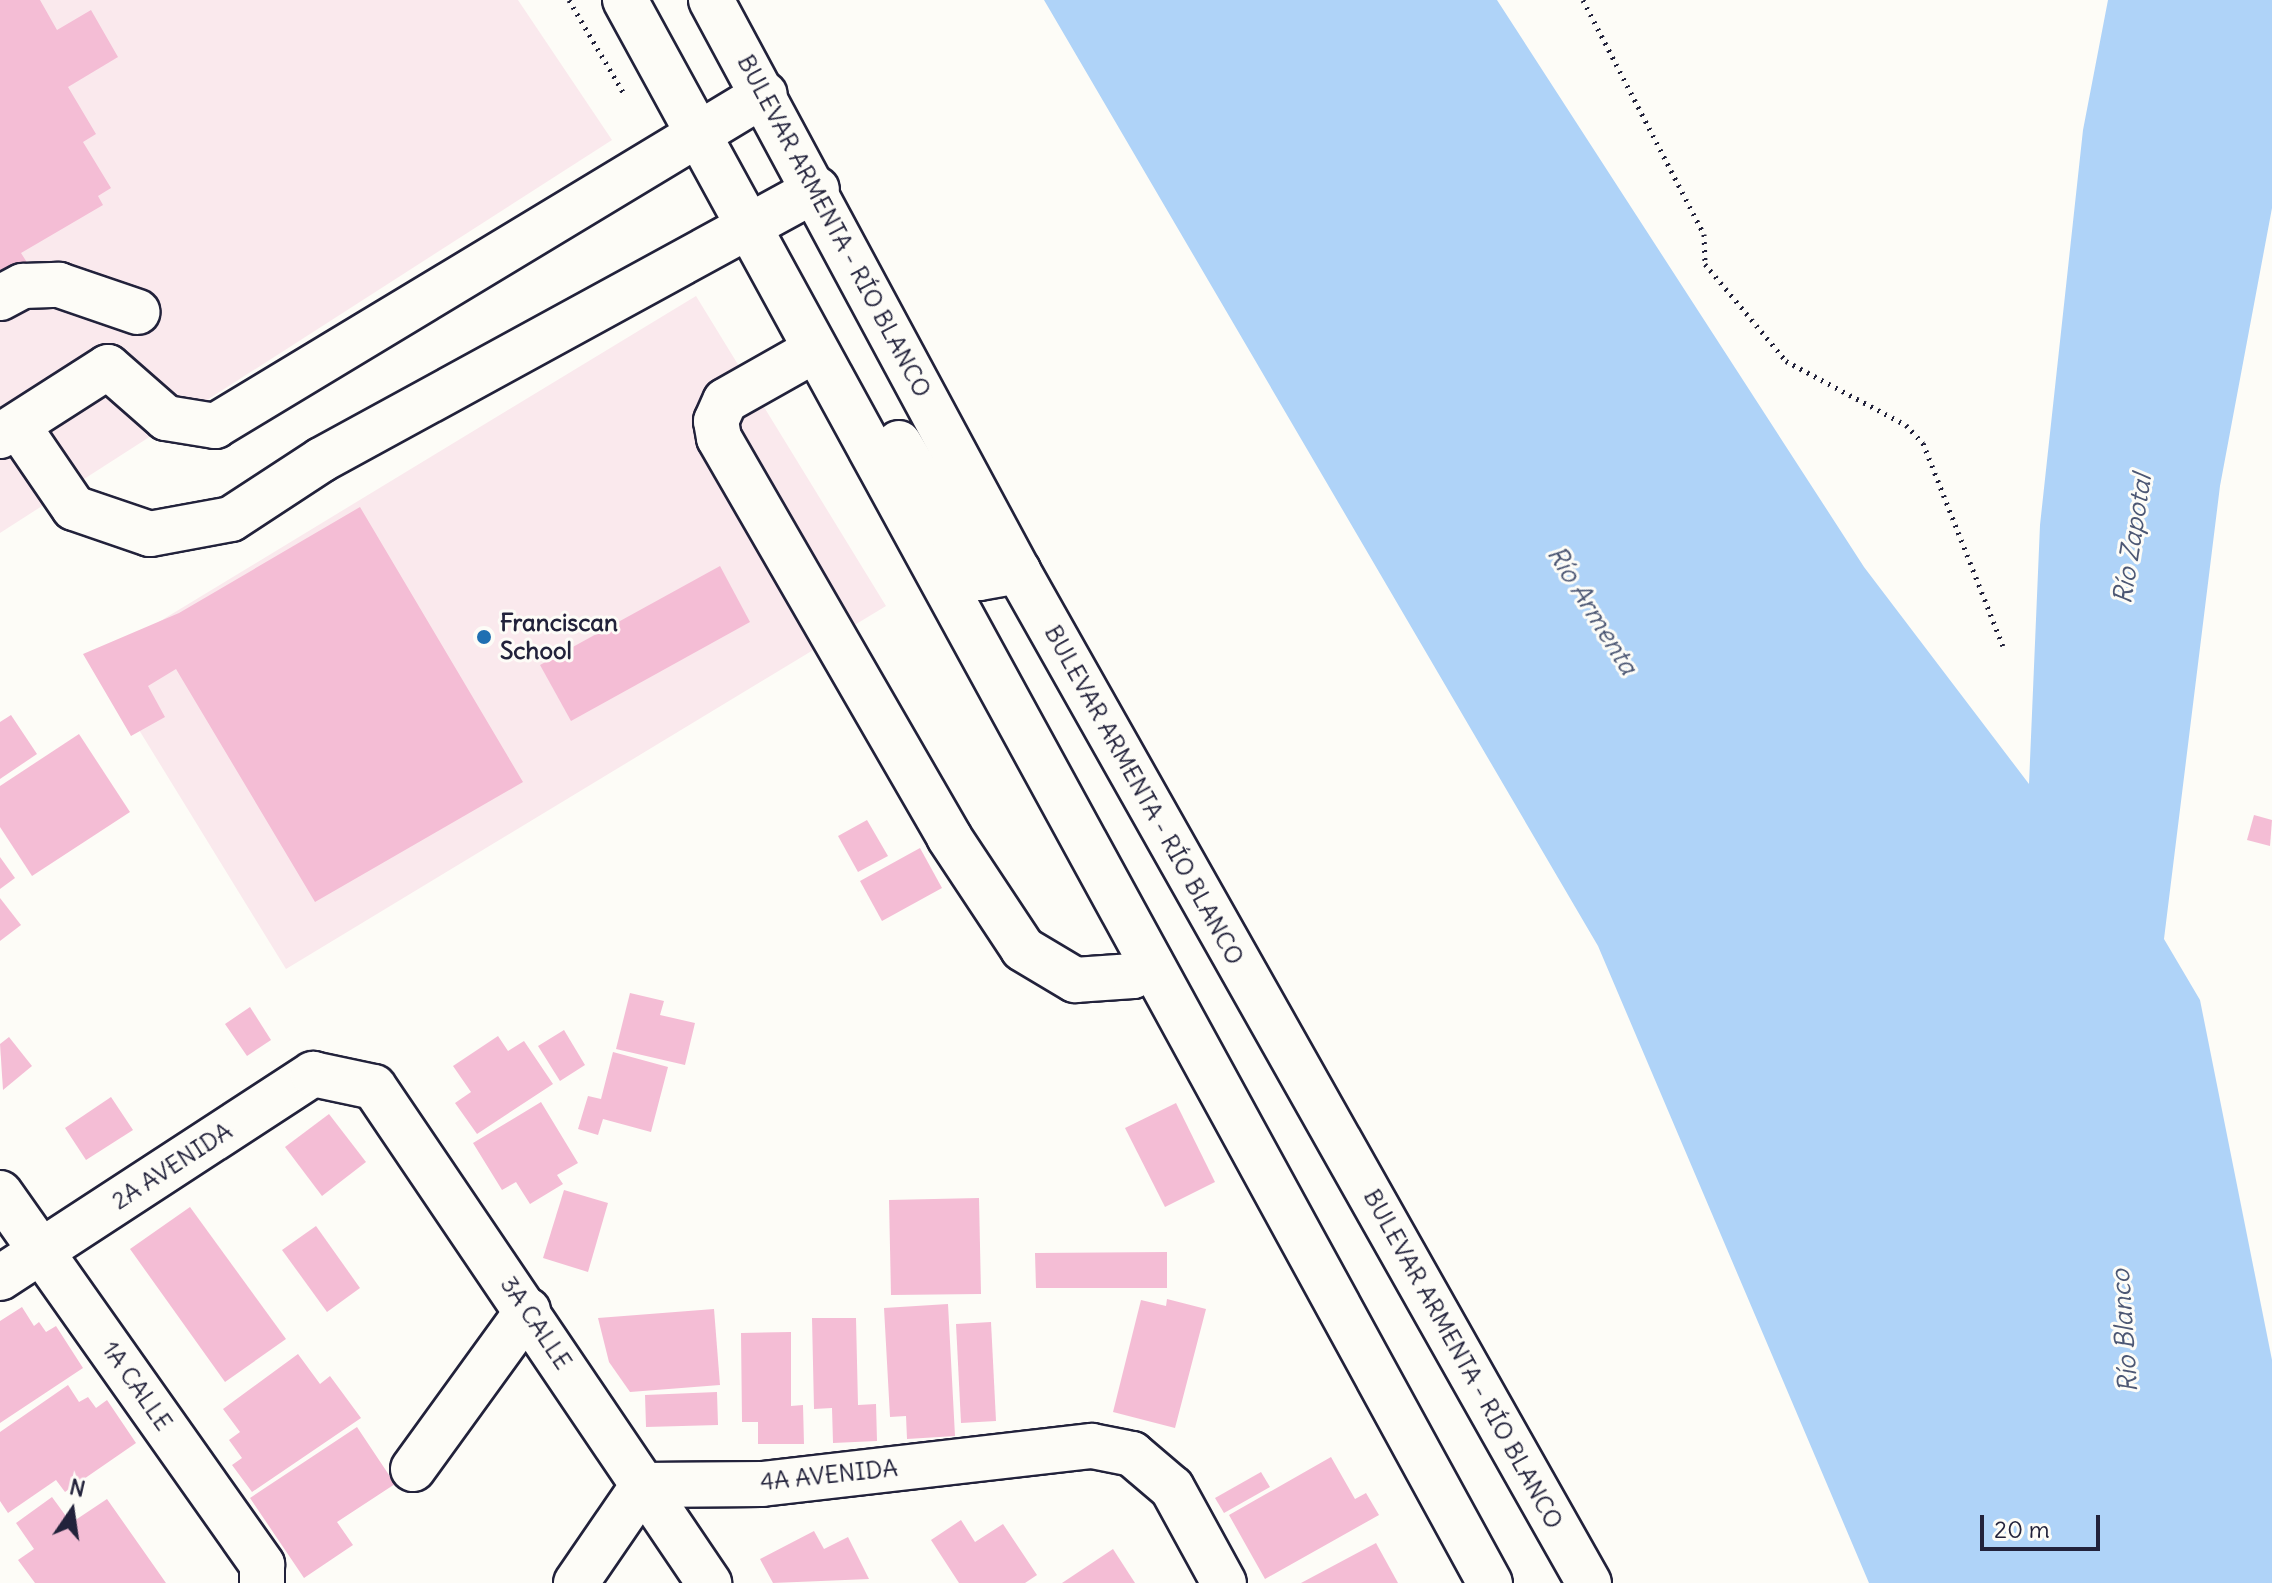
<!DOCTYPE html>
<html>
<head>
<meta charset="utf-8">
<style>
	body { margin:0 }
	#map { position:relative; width:2272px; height:1583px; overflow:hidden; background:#fdfcf7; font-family:Delius,sans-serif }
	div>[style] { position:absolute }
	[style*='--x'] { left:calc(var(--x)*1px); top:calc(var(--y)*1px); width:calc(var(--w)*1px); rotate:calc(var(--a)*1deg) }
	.built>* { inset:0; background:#fae9ed }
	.water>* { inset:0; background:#afd3f8 }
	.building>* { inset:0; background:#f4bdd5 }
	.path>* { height:5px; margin-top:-2.5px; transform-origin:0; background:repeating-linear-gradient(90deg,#22223b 0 2px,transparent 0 8px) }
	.roads { filter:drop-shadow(2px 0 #22223b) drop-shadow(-2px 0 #22223b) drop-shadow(0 2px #22223b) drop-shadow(0 -2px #22223b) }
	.minor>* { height:44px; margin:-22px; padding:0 22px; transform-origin:22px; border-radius:22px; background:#fdfcf7 }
	.major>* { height:44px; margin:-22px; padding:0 22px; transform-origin:22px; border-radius:22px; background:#fdfcf7 }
	.dots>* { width:22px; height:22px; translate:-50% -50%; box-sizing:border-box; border:4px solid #fdfcf7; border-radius:50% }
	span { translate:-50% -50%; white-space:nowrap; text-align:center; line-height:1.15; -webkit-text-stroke:6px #fdfcf7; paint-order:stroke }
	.street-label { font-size:24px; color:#22223b }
	.poi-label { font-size:24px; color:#22223b; font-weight:700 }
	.left { translate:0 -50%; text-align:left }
	.water-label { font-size:26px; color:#4c5774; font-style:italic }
	.north { position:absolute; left:32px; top:1471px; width:80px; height:80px; -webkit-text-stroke:6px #fdfcf7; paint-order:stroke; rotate:13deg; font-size:22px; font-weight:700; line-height:32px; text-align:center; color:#22223b }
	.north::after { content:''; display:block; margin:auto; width:28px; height:36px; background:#22223b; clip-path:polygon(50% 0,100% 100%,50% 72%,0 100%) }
	.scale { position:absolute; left:1980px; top:1515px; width:120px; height:36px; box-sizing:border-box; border:4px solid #22223b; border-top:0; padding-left:10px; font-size:24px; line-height:28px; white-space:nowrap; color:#22223b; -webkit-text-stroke:6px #fdfcf7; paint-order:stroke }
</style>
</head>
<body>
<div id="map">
	<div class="built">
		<div style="clip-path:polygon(0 0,518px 0,612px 140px,0 533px)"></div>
		<div style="clip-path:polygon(696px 296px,886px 606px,286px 969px,96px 660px)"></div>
	</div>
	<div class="water">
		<div style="clip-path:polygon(1044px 0,1497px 0,1864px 567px,2029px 784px,2040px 525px,2083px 130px,2108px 0,2272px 0,2272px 208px,2220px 486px,2164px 939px,2200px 1000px,2272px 1360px,2272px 1583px,1869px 1583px,1598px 946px)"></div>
	</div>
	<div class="building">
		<div style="clip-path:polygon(0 0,40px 0,57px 30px,91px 10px,118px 57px,68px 87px,96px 134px,83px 142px,111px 188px,98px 196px,103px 205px,21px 253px,35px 275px,11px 288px,0 269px)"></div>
		<div style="clip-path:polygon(360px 507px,523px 782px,315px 902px,176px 669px,148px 686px,165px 717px,131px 736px,83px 654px,179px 613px)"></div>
		<div style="clip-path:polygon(720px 566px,750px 622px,571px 721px,540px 665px)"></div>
		<div style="clip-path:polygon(11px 715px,37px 754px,0 779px,0 722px)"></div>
		<div style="clip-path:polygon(79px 734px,130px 812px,32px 876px,0 827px,0 786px)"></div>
		<div style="clip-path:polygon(2254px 815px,2272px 820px,2270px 846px,2247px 840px)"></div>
		<div style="clip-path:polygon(867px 820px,888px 856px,858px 872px,838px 836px)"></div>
		<div style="clip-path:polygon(920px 848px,942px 888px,882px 921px,860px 881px)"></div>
		<div style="clip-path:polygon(0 857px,15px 878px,0 889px)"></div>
		<div style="clip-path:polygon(0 898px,21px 925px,0 941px)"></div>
		<div style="clip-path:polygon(630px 993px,664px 1001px,660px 1015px,695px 1023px,685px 1065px,616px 1049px)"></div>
		<div style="clip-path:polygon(250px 1007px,271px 1040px,247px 1056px,225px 1024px)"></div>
		<div style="clip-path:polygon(564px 1030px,585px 1065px,560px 1081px,538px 1046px)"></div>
		<div style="clip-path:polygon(498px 1036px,508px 1051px,524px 1041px,553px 1084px,477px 1134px,455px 1103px,471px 1092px,453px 1066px)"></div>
		<div style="clip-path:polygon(9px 1037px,32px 1066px,3px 1090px,0 1044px)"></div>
		<div style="clip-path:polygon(613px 1052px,668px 1067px,651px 1132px,603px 1119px,598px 1135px,578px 1129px,588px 1096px,601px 1099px)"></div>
		<div style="clip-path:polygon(111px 1097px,133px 1130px,86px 1160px,65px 1128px)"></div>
		<div style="clip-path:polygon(541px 1102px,578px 1163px,557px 1175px,563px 1184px,530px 1204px,516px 1182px,502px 1190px,473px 1143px)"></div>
		<div style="clip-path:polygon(1176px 1103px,1215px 1182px,1165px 1207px,1125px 1128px)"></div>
		<div style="clip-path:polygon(329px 1114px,366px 1162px,322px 1196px,285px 1147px)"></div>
		<div style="clip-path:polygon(564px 1190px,608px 1203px,588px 1272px,543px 1258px)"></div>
		<div style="clip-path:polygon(979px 1198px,981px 1294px,891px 1295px,889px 1200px)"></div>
		<div style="clip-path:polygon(190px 1207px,286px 1339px,225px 1382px,130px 1249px)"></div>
		<div style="clip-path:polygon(316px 1226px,360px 1288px,327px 1312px,282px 1250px)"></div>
		<div style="clip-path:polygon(1167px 1252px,1167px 1288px,1036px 1288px,1035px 1253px)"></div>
		<div style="clip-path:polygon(1167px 1299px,1206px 1309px,1175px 1428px,1113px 1412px,1141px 1300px,1166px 1306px)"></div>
		<div style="clip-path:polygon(948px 1304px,955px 1436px,907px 1439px,906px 1416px,890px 1417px,884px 1308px)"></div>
		<div style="clip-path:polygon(22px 1307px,34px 1326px,39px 1322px,46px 1332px,56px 1326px,83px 1368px,0 1423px,0 1321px)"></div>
		<div style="clip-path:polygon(714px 1309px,720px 1385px,630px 1392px,609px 1362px,598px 1318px)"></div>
		<div style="clip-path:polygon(812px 1318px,856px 1318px,858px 1405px,876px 1404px,877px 1441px,833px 1443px,832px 1408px,814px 1409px)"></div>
		<div style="clip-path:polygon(991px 1322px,996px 1421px,961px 1423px,956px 1324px)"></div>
		<div style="clip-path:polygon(791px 1332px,791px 1406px,803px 1405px,804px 1444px,758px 1444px,758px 1422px,742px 1422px,741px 1333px)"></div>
		<div style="clip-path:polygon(298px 1354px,320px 1384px,330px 1376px,361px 1418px,252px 1492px,232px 1465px,242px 1458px,229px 1440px,240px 1432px,223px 1409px)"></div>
		<div style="clip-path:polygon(68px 1385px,79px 1402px,88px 1397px,96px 1408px,107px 1400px,136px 1443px,65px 1492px,56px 1480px,8px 1513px,0 1501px,0 1432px)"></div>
		<div style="clip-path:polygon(717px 1392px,718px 1425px,646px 1427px,645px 1395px)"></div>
		<div style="clip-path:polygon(357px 1427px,395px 1484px,337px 1522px,353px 1545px,304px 1578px,250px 1498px)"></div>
		<div style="clip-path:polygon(1331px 1457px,1355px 1499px,1366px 1493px,1379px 1515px,1265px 1579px,1229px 1515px)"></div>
		<div style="clip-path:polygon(1261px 1472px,1270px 1487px,1224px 1513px,1215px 1498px)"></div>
		<div style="clip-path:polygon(52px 1497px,71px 1523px,107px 1499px,166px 1583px,35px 1583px,18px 1560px,34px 1549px,16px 1523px)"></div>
		<div style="clip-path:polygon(961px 1520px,975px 1542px,1003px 1524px,1037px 1575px,1025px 1583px,959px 1583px,931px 1540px)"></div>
		<div style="clip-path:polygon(814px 1531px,824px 1549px,848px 1537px,869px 1579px,773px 1583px,760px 1559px)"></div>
		<div style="clip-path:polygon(1376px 1543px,1398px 1583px,1301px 1583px)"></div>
		<div style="clip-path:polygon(1113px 1549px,1135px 1583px,1062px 1583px)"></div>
	</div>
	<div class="path">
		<div style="--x:569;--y:0;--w:107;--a:59.6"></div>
		<div style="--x:1583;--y:0;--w:263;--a:62.7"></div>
		<div style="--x:1704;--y:234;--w:30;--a:88"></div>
		<div style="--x:1705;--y:264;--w:126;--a:50.1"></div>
		<div style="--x:1786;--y:361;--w:136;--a:28.1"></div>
		<div style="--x:1906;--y:425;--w:25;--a:47"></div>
		<div style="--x:1923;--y:443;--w:218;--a:68.5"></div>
	</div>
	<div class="roads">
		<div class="minor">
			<div style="--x:0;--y:298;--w:26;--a:-28"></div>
			<div style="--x:23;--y:286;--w:36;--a:-2"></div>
			<div style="--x:59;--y:285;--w:83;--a:18.9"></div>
			<div style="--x:815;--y:350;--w:103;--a:150.5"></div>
			<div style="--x:725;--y:401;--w:22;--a:114"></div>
			<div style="--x:716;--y:421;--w:17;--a:80"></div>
			<div style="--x:719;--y:438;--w:461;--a:60"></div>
			<div style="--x:949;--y:837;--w:134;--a:56.5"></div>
			<div style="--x:1023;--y:949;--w:61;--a:30.8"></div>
			<div style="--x:1075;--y:980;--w:58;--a:-3.9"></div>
			<div style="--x:1133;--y:976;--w:22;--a:-36"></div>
			<div style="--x:18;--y:426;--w:99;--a:55.7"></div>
			<div style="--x:74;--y:508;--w:80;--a:18.9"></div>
			<div style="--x:150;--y:534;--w:82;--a:-10.5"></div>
			<div style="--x:231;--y:519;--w:108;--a:-33.2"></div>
			<div style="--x:321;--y:460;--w:565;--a:-28.65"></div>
			<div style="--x:0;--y:436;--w:128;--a:-32.6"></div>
			<div style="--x:108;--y:367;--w:77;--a:41.3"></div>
			<div style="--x:166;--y:418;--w:50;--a:9.3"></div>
			<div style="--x:215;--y:426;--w:642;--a:-31.12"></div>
			<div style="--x:0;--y:1193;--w:455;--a:54.8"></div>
			<div style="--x:262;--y:1565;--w:18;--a:90"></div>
			<div style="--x:0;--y:1278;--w:374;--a:-33.1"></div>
			<div style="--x:313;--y:1074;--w:62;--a:12"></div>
			<div style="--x:374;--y:1087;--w:599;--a:55.96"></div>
			<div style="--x:413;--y:1469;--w:196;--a:-54.1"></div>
			<div style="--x:576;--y:1583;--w:119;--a:-55.6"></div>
			<div style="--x:643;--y:1485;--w:119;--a:-0.5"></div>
			<div style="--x:762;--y:1484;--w:332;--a:-6.6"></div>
			<div style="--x:1092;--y:1446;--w:41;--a:11.3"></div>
			<div style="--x:1132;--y:1454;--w:52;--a:40.4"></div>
			<div style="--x:1172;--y:1488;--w:108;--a:61.3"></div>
		</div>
		<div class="major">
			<div style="--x:625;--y:0;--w:1804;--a:61.35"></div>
			<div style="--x:711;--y:0;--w:648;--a:61.74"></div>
			<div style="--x:1018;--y:571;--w:1162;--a:60.57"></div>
			<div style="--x:899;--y:443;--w:157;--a:59.3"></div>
			<div style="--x:979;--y:578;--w:40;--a:-10"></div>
		</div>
	</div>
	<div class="dots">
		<div style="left:484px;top:637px;background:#1f6fb2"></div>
	</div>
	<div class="street-label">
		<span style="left:834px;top:226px;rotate:62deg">BULEVAR ARMENTA - RÍO BLANCO</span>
		<span style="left:1144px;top:795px;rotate:61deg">BULEVAR ARMENTA - RÍO BLANCO</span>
		<span style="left:172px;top:1166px;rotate:-33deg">2A AVENIDA</span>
		<span style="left:536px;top:1323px;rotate:56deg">3A CALLE</span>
		<span style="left:1463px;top:1359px;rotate:61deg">BULEVAR ARMENTA - RÍO BLANCO</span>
		<span style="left:137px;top:1386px;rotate:55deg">1A CALLE</span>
		<span style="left:829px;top:1475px;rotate:-6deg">4A AVENIDA</span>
	</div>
	<div class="poi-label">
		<span class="left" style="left:500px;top:637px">Franciscan<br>School</span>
	</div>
	<div class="water-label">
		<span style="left:2132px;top:539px;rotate:-81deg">Río Zapotal</span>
		<span style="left:1593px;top:610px;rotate:58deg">Río Armenta</span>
		<span style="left:2124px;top:1331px;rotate:-94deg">Río Blanco</span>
	</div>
	<div class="north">N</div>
	<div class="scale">20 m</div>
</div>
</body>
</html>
